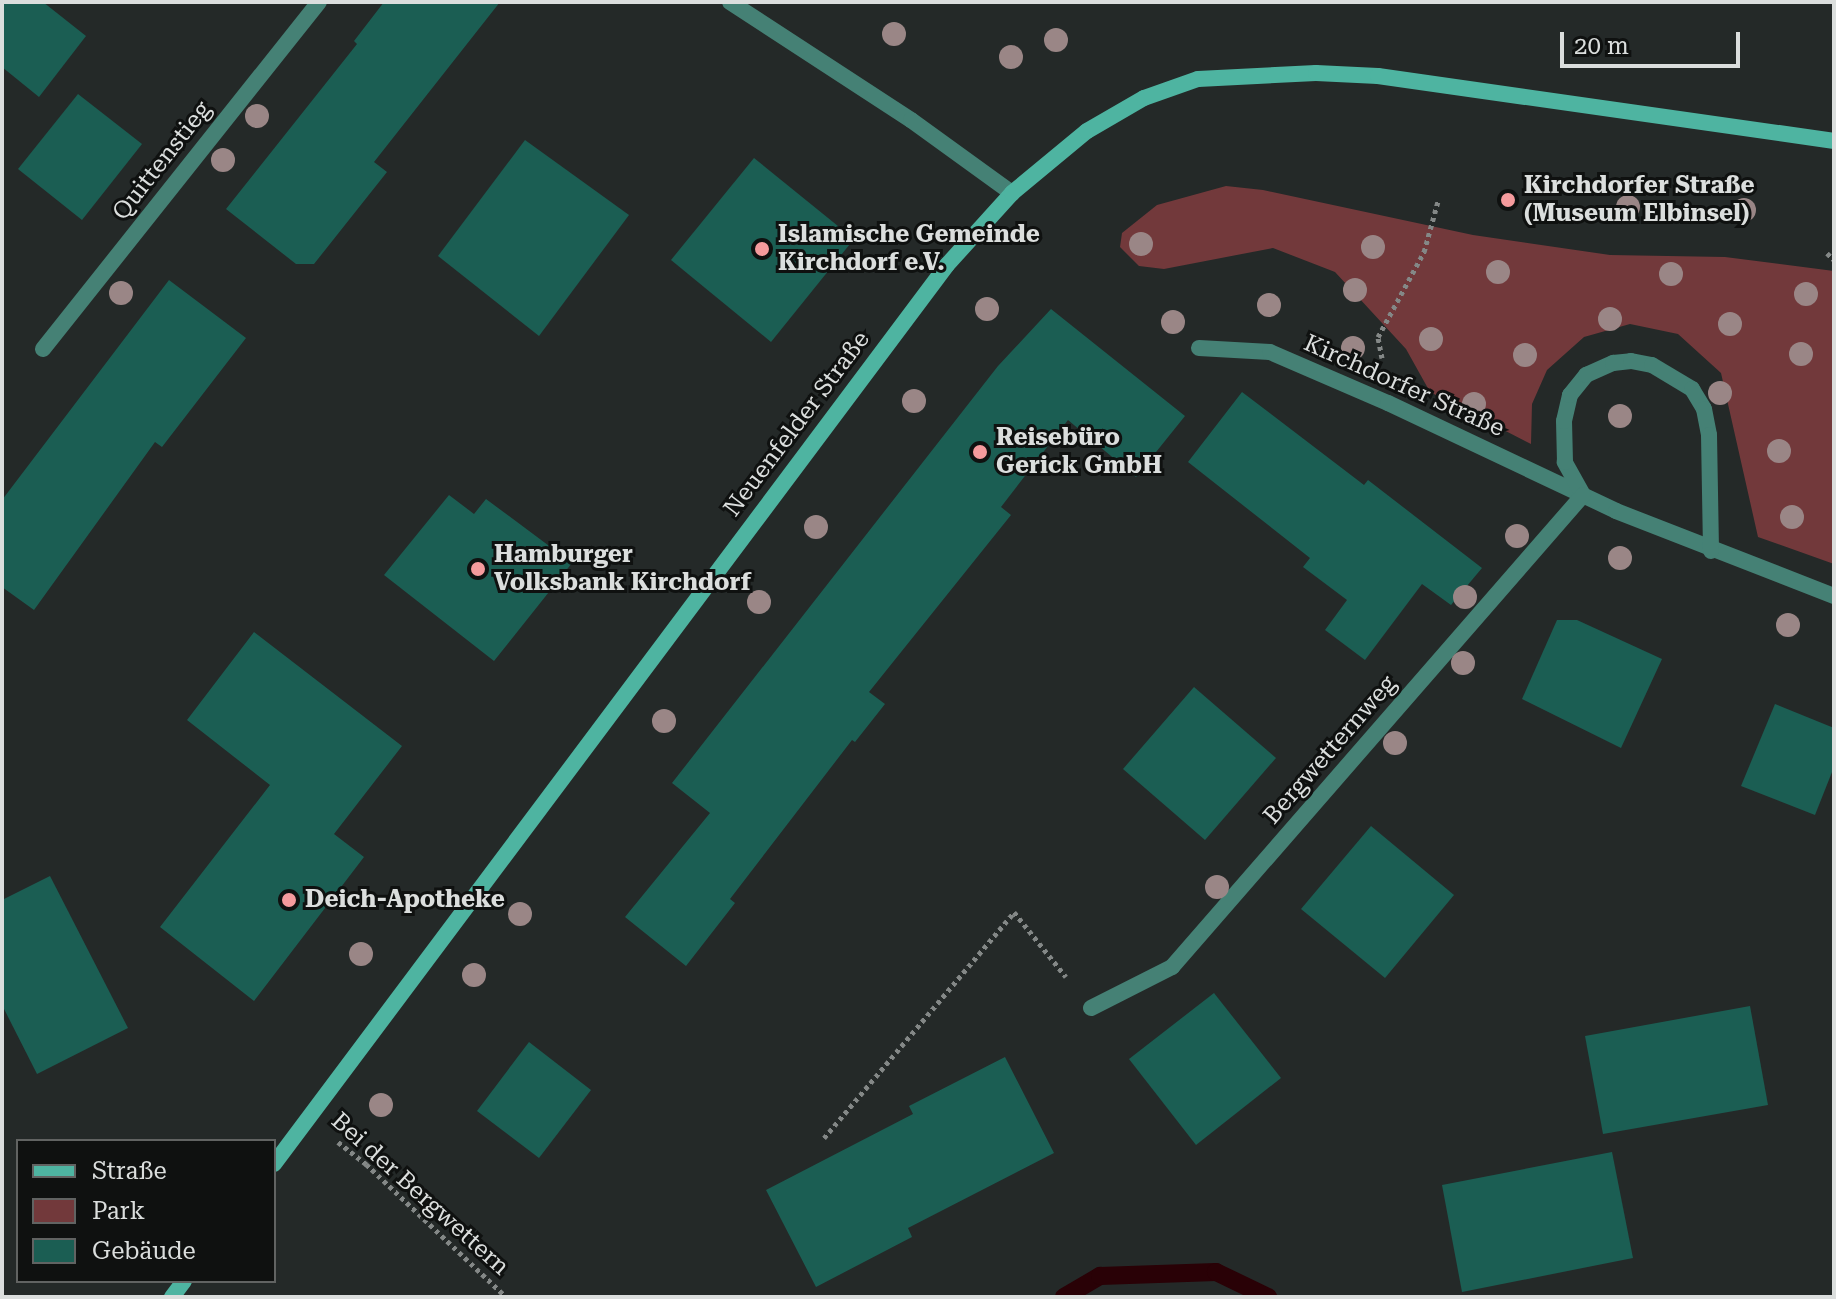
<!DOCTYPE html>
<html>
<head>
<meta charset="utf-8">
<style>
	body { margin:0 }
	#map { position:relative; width:1836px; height:1299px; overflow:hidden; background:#242928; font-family:"Roboto Serif",serif }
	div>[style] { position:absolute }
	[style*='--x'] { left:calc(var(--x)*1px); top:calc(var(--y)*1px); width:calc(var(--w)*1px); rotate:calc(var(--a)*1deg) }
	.green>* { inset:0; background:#72393b }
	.stream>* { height:18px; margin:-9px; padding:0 9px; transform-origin:9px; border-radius:9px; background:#290106 }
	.building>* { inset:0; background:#1b5e53 }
	.path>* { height:5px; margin-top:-2.5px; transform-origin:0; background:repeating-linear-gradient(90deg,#848887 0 4px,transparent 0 8px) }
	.minor>* { height:16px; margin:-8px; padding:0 8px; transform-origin:8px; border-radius:8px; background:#458175 }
	.tertiary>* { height:16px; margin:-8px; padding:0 8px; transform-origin:8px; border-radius:8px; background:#458175 }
	.secondary>* { height:16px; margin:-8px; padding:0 8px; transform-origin:8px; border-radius:8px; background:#4eb4a1 }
	.trees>* { width:24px; height:24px; margin:-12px; border-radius:50%; background:#9a8686 }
	.dots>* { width:22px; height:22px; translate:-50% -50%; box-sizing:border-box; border:4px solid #0f1110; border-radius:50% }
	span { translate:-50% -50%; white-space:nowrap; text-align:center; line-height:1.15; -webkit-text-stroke:6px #0f1110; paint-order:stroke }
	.street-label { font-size:24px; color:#dbdedd }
	.poi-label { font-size:24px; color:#dbdedd; font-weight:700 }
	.left { translate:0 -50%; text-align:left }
	.frame { position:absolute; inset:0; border:4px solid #dbdedd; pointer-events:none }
	.legend { position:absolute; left:16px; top:1139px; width:260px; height:144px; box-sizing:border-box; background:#0f1110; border:2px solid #616362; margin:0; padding:10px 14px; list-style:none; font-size:24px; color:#dbdedd }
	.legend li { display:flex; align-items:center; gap:16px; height:40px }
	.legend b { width:40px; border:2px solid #616362 }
	.scale { position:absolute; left:1560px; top:32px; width:180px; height:36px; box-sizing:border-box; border:4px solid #dbdedd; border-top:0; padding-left:10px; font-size:24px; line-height:28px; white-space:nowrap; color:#dbdedd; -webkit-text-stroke:6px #0f1110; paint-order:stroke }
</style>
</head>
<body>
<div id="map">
	<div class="green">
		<div style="clip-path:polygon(1226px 186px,1263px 190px,1473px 235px,1610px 255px,1725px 257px,1834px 271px,1834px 564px,1758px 537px,1721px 373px,1678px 334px,1630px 324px,1584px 337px,1547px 370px,1532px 404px,1531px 444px,1430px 392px,1406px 349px,1335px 272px,1273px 248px,1164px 269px,1139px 266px,1120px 247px,1122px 233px,1157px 205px)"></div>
	</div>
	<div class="stream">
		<div style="--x:1064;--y:1297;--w:42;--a:-30.3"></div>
		<div style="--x:1100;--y:1276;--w:116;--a:-2"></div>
		<div style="--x:1216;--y:1272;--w:58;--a:25.7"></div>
	</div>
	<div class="building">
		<div style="clip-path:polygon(2px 2px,43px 2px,86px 36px,39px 97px,2px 67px)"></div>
		<div style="clip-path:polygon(384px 2px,500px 2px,374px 162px,387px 172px,314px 264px,296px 264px,226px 209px,357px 44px,354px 41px)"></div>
		<div style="clip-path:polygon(78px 94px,142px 144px,82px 220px,18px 169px)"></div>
		<div style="clip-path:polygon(525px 140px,629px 215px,539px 336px,438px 256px)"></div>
		<div style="clip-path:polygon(754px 158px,854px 239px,771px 342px,671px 260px)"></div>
		<div style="clip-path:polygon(169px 280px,246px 338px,162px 447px,155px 442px,34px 610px,2px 587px,2px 500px)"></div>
		<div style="clip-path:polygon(1051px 309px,1185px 416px,1136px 477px,1068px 420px,1001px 507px,1011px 515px,869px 692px,885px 704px,855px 742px,852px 740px,730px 899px,735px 903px,686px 966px,625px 917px,710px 813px,672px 783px,998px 366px)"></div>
		<div style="clip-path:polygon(1242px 392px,1364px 485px,1368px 480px,1482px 568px,1451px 605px,1422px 584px,1365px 660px,1325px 630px,1347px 600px,1303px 567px,1310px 558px,1188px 462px)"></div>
		<div style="clip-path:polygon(449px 495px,474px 514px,486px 499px,572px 563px,494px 661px,384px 575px)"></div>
		<div style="clip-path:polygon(1557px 620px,1577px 620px,1662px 659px,1621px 748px,1522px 699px)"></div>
		<div style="clip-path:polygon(254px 632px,402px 746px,334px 834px,364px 857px,254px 1001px,160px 927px,270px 785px,187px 720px)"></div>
		<div style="clip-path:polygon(1194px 687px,1276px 758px,1205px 840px,1123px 769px)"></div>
		<div style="clip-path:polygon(1775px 704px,1834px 728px,1834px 767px,1815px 815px,1741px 786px)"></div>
		<div style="clip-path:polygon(1371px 826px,1454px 895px,1385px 978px,1301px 909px)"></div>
		<div style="clip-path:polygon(50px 876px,128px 1028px,37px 1074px,2px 1005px,2px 900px)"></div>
		<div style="clip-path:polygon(1214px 993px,1281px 1078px,1196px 1145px,1129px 1059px)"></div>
		<div style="clip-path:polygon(1750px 1006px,1768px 1105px,1603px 1134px,1585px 1036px)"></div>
		<div style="clip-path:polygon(529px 1042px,591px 1090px,539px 1158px,477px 1111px)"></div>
		<div style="clip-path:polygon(1005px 1057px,1054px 1153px,908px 1228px,912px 1237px,816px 1287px,766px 1190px,913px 1114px,909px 1106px)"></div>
		<div style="clip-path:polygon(1612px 1152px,1633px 1258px,1462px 1292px,1442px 1185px)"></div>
	</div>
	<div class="path">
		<div style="--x:1827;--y:253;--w:10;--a:45"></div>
		<div style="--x:1382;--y:358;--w:21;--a:-101"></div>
		<div style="--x:1378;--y:337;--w:97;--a:-61.6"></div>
		<div style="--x:1424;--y:252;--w:53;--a:-74.6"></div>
		<div style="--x:824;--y:1138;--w:295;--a:-49.9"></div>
		<div style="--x:1014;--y:912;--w:83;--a:51.3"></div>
		<div style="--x:338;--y:1142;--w:36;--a:38"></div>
		<div style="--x:366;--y:1164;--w:193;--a:43.5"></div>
	</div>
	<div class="minor">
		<div style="--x:1199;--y:348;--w:71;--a:3.2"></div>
		<div style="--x:1270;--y:352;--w:129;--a:23.4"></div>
		<div style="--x:1388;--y:403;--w:252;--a:25.3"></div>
		<div style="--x:1616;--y:511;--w:234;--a:21.3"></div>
		<div style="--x:43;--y:349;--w:443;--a:-51.5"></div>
		<div style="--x:1583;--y:495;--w:38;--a:-119"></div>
		<div style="--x:1565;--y:462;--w:41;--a:-91.4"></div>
		<div style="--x:1564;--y:421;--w:27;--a:-77"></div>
		<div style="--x:1570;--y:395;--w:26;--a:-51"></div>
		<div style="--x:1586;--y:375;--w:30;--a:-24"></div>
		<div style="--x:1613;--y:363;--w:18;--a:-6"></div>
		<div style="--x:1631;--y:361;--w:21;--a:11"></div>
		<div style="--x:1652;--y:365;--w:47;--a:31"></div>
		<div style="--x:1692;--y:389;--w:23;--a:59"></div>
		<div style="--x:1704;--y:409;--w:26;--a:79"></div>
		<div style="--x:1709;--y:435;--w:116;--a:89"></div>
		<div style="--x:1091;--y:1008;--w:91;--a:-26.8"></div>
		<div style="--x:1172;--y:967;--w:626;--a:-48.95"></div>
	</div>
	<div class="tertiary">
		<div style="--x:730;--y:2;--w:216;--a:33.1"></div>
		<div style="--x:911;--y:120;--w:125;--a:35.9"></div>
	</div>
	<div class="secondary">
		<div style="--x:274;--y:1164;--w:1123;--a:-53.18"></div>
		<div style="--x:947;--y:265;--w:97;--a:-47.9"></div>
		<div style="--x:1012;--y:193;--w:97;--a:-39.6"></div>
		<div style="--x:1087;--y:131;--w:66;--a:-30.1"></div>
		<div style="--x:1144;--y:98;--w:57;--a:-19.4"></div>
		<div style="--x:1198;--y:79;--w:118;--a:-2.9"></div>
		<div style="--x:1316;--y:73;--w:62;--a:2.8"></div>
		<div style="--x:1378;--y:76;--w:461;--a:8.1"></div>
		<div style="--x:172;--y:1297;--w:20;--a:-53"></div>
	</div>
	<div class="trees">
		<div style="left:894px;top:34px"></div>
		<div style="left:1056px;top:40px"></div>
		<div style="left:1011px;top:57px"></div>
		<div style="left:257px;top:116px"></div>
		<div style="left:223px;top:160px"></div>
		<div style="left:1628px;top:207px"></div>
		<div style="left:1744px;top:210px"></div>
		<div style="left:1141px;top:244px"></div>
		<div style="left:1373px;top:247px"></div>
		<div style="left:1498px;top:272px"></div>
		<div style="left:1671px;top:274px"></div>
		<div style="left:1355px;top:290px"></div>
		<div style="left:121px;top:293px"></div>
		<div style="left:1806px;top:294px"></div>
		<div style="left:1269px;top:305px"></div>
		<div style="left:987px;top:309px"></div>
		<div style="left:1610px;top:319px"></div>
		<div style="left:1173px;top:322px"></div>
		<div style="left:1730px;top:324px"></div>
		<div style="left:1431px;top:339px"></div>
		<div style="left:1353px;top:348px"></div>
		<div style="left:1801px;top:354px"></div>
		<div style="left:1525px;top:355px"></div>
		<div style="left:1720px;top:393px"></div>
		<div style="left:914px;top:401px"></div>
		<div style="left:1474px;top:404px"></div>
		<div style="left:1620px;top:416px"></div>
		<div style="left:1779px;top:451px"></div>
		<div style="left:1792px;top:517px"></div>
		<div style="left:816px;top:527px"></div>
		<div style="left:1517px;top:536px"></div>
		<div style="left:1620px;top:558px"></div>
		<div style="left:1465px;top:597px"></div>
		<div style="left:759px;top:602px"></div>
		<div style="left:1788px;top:625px"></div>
		<div style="left:1463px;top:663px"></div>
		<div style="left:664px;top:721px"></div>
		<div style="left:1395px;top:743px"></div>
		<div style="left:1217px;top:887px"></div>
		<div style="left:520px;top:914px"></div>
		<div style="left:361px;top:954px"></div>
		<div style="left:474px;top:975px"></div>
		<div style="left:381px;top:1105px"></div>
	</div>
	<div class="dots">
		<div style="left:1508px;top:200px;background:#f59b9d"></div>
		<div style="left:762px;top:249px;background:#f59b9d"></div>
		<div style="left:980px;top:452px;background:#f59b9d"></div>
		<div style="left:478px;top:569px;background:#f59b9d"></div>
		<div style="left:289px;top:900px;background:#f59b9d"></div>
	</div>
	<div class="street-label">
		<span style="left:162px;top:161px;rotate:-52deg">Quittenstieg</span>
		<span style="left:1404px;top:386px;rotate:24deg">Kirchdorfer Straße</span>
		<span style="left:797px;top:424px;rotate:-53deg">Neuenfelder Straße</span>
		<span style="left:1330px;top:750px;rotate:-49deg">Bergwetternweg</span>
		<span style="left:420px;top:1194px;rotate:42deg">Bei der Bergwettern</span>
	</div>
	<div class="poi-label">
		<span class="left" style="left:1524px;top:200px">Kirchdorfer Straße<br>(Museum Elbinsel)</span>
		<span class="left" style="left:778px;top:249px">Islamische Gemeinde<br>Kirchdorf e.V.</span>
		<span class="left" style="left:996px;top:452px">Reisebüro<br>Gerick GmbH</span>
		<span class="left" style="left:494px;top:569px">Hamburger<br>Volksbank Kirchdorf</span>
		<span class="left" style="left:305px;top:900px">Deich-Apotheke</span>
	</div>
	<div class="frame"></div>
	<ul class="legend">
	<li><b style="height:10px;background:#4eb4a1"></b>Straße</li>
	<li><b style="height:22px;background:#72393b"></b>Park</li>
	<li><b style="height:22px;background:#1b5e53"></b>Gebäude</li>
	</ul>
	<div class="scale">20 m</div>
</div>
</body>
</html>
